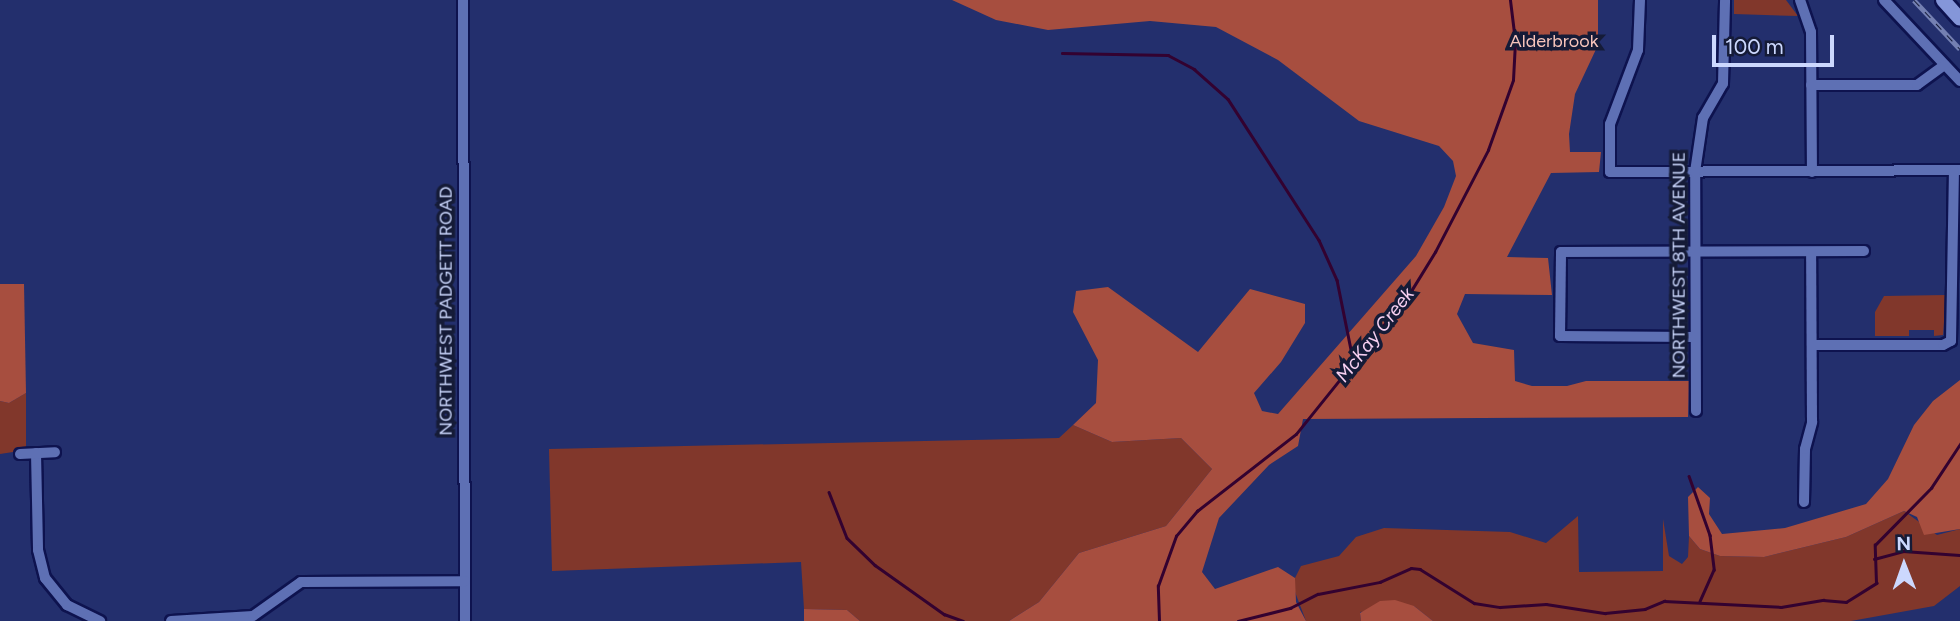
<!DOCTYPE html>
<html>
<head>
<meta charset="utf-8">
<style>
	body { margin:0 }
	#map { position:relative; width:1960px; height:621px; overflow:hidden; background:#232f6d; font-family:Figtree,sans-serif }
	div>[style] { position:absolute }
	[style*='--x'] { left:calc(var(--x)*1px); top:calc(var(--y)*1px); width:calc(var(--w)*1px); rotate:calc(var(--a)*1deg) }
	.green>* { inset:0; background:#81372b }
	.forest>* { inset:0; background:#a74e3f }
	.stream>* { height:2.5px; margin:-1.25px; padding:0 1.25px; transform-origin:1.25px; border-radius:1.25px; background:#330230 }
	.roads { filter:drop-shadow(2px 0 #0e134f) drop-shadow(-2px 0 #0e134f) drop-shadow(0 2px #0e134f) drop-shadow(0 -2px #0e134f) }
	.minor>* { height:10px; margin:-5px; padding:0 5px; transform-origin:5px; border-radius:5px; background:#5e70b4 }
	.major>* { height:14px; margin:-7px; padding:0 7px; transform-origin:7px; border-radius:7px; background:#8496d9 }
	.rail>* { height:5px; margin-top:-2.5px; transform-origin:0; background:repeating-linear-gradient(90deg,#151b37 0 8px,#7480b2 0 16px); box-sizing:border-box; border-block:2px solid #7480b2 }
	span { translate:-50% -50%; white-space:nowrap; text-align:center; line-height:1.15; -webkit-text-stroke:7px #151b37; paint-order:stroke }
	.park-label { font-size:18px; color:#f8c5bb }
	.street-label { font-size:18px; color:#ccd8fe }
	.water-label { font-size:19px; color:#f7d0f1; font-style:italic }
	.north { position:absolute; left:1869px; top:530px; width:70px; height:70px; -webkit-text-stroke:5px #151b37; paint-order:stroke; rotate:359deg; font-size:19px; font-weight:700; line-height:28px; text-align:center; color:#ccd8fe }
	.north::after { content:''; display:block; margin:auto; width:24px; height:32px; background:#ccd8fe; clip-path:polygon(50% 0,100% 100%,50% 72%,0 100%) }
	.scale { position:absolute; left:1712px; top:35px; width:122px; height:32px; box-sizing:border-box; border:4px solid #ccd8fe; border-top:0; padding-left:9px; font-size:21px; line-height:24px; white-space:nowrap; color:#ccd8fe; -webkit-text-stroke:5px #151b37; paint-order:stroke }
</style>
</head>
<body>
<div id="map">
	<div class="green">
		<div style="clip-path:polygon(1734px 0,1786px 0,1798px 16px,1734px 14px)"></div>
		<div style="clip-path:polygon(1946px 295px,1943px 335px,1934px 336px,1934px 330px,1909px 330px,1909px 336px,1875px 336px,1875px 312px,1884px 296px)"></div>
		<div style="clip-path:polygon(26px 393px,26px 450px,0 454px,0 401px,9px 403px)"></div>
		<div style="clip-path:polygon(1073px 425px,1112px 442px,1181px 438px,1212px 469px,1166px 526px,1079px 553px,1039px 602px,1009px 621px,860px 621px,847px 610px,804px 609px,801px 562px,552px 571px,549px 449px,1059px 438px)"></div>
		<div style="clip-path:polygon(1904px 511px,1937px 535px,1960px 529px,1960px 586px,1934px 606px,1851px 621px,1433px 621px,1414px 606px,1360px 612px,1361px 621px,1306px 621px,1292px 584px,1301px 566px,1339px 556px,1356px 537px,1384px 528px,1510px 532px,1546px 543px,1578px 516px,1579px 572px,1663px 571px,1663px 519px,1669px 556px,1682px 564px,1688px 557px,1689px 536px,1700px 549px,1720px 556px,1764px 557px,1846px 537px)"></div>
	</div>
	<div class="forest">
		<div style="clip-path:polygon(952px 0,1598px 0,1598px 45px,1575px 94px,1569px 134px,1570px 152px,1601px 152px,1599px 172px,1551px 173px,1507px 257px,1548px 258px,1552px 295px,1465px 294px,1457px 314px,1473px 343px,1514px 350px,1515px 381px,1532px 386px,1567px 386px,1586px 381px,1689px 381px,1688px 417px,1303px 419px,1298px 446px,1269px 465px,1219px 518px,1202px 572px,1215px 589px,1278px 567px,1295px 578px,1296px 602px,1306px 621px,1009px 621px,1039px 602px,1079px 553px,1166px 526px,1212px 469px,1181px 438px,1112px 442px,1073px 425px,1096px 403px,1098px 360px,1073px 312px,1076px 291px,1108px 287px,1198px 352px,1250px 289px,1305px 304px,1305px 323px,1281px 362px,1254px 393px,1262px 411px,1278px 414px,1416px 256px,1444px 207px,1456px 176px,1453px 161px,1439px 146px,1359px 121px,1278px 60px,1216px 27px,1150px 21px,1048px 30px,996px 20px)"></div>
		<div style="clip-path:polygon(0 284px,24px 284px,26px 393px,9px 403px,0 401px)"></div>
		<div style="clip-path:polygon(1960px 380px,1960px 529px,1924px 535px,1917px 517px,1904px 511px,1846px 537px,1764px 557px,1720px 556px,1700px 549px,1689px 536px,1688px 497px,1698px 487px,1710px 498px,1709px 514px,1722px 534px,1785px 528px,1866px 504px,1888px 479px,1914px 425px,1933px 401px)"></div>
		<div style="clip-path:polygon(1395px 600px,1414px 606px,1433px 621px,1361px 621px,1360px 613px,1380px 601px)"></div>
		<div style="clip-path:polygon(804px 609px,847px 610px,860px 621px,804px 621px)"></div>
	</div>
	<div class="stream">
		<div style="--x:1062;--y:53;--w:106;--a:1.1"></div>
		<div style="--x:1168;--y:55;--w:30;--a:28"></div>
		<div style="--x:1194;--y:69;--w:45;--a:41.4"></div>
		<div style="--x:1228;--y:99;--w:168;--a:57.2"></div>
		<div style="--x:1319;--y:240;--w:44;--a:65.8"></div>
		<div style="--x:1337;--y:280;--w:86;--a:78.6"></div>
		<div style="--x:1689;--y:476;--w:63;--a:70.4"></div>
		<div style="--x:1710;--y:535;--w:35;--a:83"></div>
		<div style="--x:1714;--y:570;--w:34;--a:114"></div>
		<div style="--x:829;--y:492;--w:49;--a:68.6"></div>
		<div style="--x:847;--y:538;--w:39;--a:44"></div>
		<div style="--x:875;--y:565;--w:85;--a:35.4"></div>
		<div style="--x:944;--y:614;--w:20;--a:20"></div>
		<div style="--x:1874;--y:559;--w:30;--a:-15"></div>
		<div style="--x:1903;--y:551;--w:57;--a:4"></div>
		<div style="--x:1159;--y:621;--w:35;--a:-92"></div>
		<div style="--x:1158;--y:586;--w:53;--a:-70.2"></div>
		<div style="--x:1176;--y:536;--w:33;--a:-50"></div>
		<div style="--x:1197;--y:511;--w:125;--a:-37.9"></div>
		<div style="--x:1296;--y:434;--w:184;--a:-51.2"></div>
		<div style="--x:1411;--y:291;--w:46;--a:-58.4"></div>
		<div style="--x:1435;--y:252;--w:115;--a:-62.5"></div>
		<div style="--x:1488;--y:150;--w:74;--a:-70.3"></div>
		<div style="--x:1513;--y:80;--w:39;--a:-87"></div>
		<div style="--x:1515;--y:41;--w:41;--a:-97"></div>
		<div style="--x:1238;--y:621;--w:54;--a:-14"></div>
		<div style="--x:1290;--y:608;--w:31;--a:-27"></div>
		<div style="--x:1318;--y:594;--w:63;--a:-11"></div>
		<div style="--x:1380;--y:582;--w:34;--a:-24"></div>
		<div style="--x:1411;--y:568;--w:9;--a:6"></div>
		<div style="--x:1420;--y:569;--w:64;--a:32.2"></div>
		<div style="--x:1474;--y:603;--w:26;--a:9"></div>
		<div style="--x:1500;--y:607;--w:46;--a:-3.7"></div>
		<div style="--x:1546;--y:604;--w:60;--a:8.7"></div>
		<div style="--x:1605;--y:613;--w:40;--a:-5.7"></div>
		<div style="--x:1645;--y:609;--w:21;--a:-23"></div>
		<div style="--x:1664;--y:601;--w:117;--a:2.9"></div>
		<div style="--x:1781;--y:607;--w:43;--a:-9.5"></div>
		<div style="--x:1823;--y:600;--w:23;--a:5"></div>
		<div style="--x:1846;--y:602;--w:36;--a:-32"></div>
		<div style="--x:1876;--y:583;--w:38;--a:-92"></div>
		<div style="--x:1875;--y:545;--w:80;--a:-45.5"></div>
		<div style="--x:1931;--y:488;--w:53;--a:-56.6"></div>
	</div>
	<div class="roads">
		<div class="minor">
			<div style="--x:463;--y:0;--w:621;--a:89.82"></div>
			<div style="--x:1640;--y:0;--w:50;--a:92.3"></div>
			<div style="--x:1638;--y:50;--w:79;--a:110.7"></div>
			<div style="--x:1610;--y:124;--w:48;--a:90"></div>
			<div style="--x:1610;--y:172;--w:350;--a:-0.3"></div>
			<div style="--x:1800;--y:0;--w:34;--a:71"></div>
			<div style="--x:1811;--y:32;--w:140;--a:89.6"></div>
			<div style="--x:1884;--y:0;--w:111;--a:46.8"></div>
			<div style="--x:1811;--y:85;--w:106;--a:0"></div>
			<div style="--x:1917;--y:85;--w:34;--a:-36"></div>
			<div style="--x:1695;--y:337;--w:135;--a:-179.6"></div>
			<div style="--x:1560;--y:336;--w:84;--a:-89.3"></div>
			<div style="--x:1561;--y:252;--w:303;--a:-0.2"></div>
			<div style="--x:1812;--y:345;--w:131;--a:0"></div>
			<div style="--x:1943;--y:345;--w:9;--a:-27"></div>
			<div style="--x:1951;--y:341;--w:170;--a:-89"></div>
			<div style="--x:1696;--y:411;--w:239;--a:-90.2"></div>
			<div style="--x:1695;--y:172;--w:55;--a:-81.6"></div>
			<div style="--x:1703;--y:118;--w:39;--a:-60"></div>
			<div style="--x:1723;--y:84;--w:84;--a:-88.6"></div>
			<div style="--x:36;--y:453;--w:97;--a:88.8"></div>
			<div style="--x:38;--y:550;--w:29;--a:76"></div>
			<div style="--x:45;--y:578;--w:35;--a:51"></div>
			<div style="--x:67;--y:605;--w:37;--a:26"></div>
			<div style="--x:20;--y:454;--w:35;--a:-3"></div>
			<div style="--x:1804;--y:502;--w:53;--a:-88.9"></div>
			<div style="--x:1805;--y:449;--w:28;--a:-75"></div>
			<div style="--x:1812;--y:422;--w:170;--a:-90.3"></div>
			<div style="--x:171;--y:621;--w:82;--a:-3.5"></div>
			<div style="--x:253;--y:616;--w:59;--a:-35.3"></div>
			<div style="--x:301;--y:582;--w:164;--a:-0.3"></div>
		</div>
		<div class="major">
			<div style="--x:1943;--y:0;--w:25;--a:48"></div>
		</div>
	</div>
	<div class="rail">
		<div style="--x:1914;--y:0;--w:67;--a:46.8"></div>
	</div>
	<div class="park-label">
		<span style="left:1554px;top:41px">Alderbrook</span>
	</div>
	<div class="street-label">
		<span style="left:1679px;top:265px;rotate:-90deg">NORTHWEST 8TH AVENUE</span>
		<span style="left:446px;top:311px;rotate:-90deg">NORTHWEST PADGETT ROAD</span>
	</div>
	<div class="water-label">
		<span style="left:1375px;top:335px;rotate:-52deg">McKay Creek</span>
	</div>
	<div class="north">N</div>
	<div class="scale">100 m</div>
</div>
</body>
</html>
